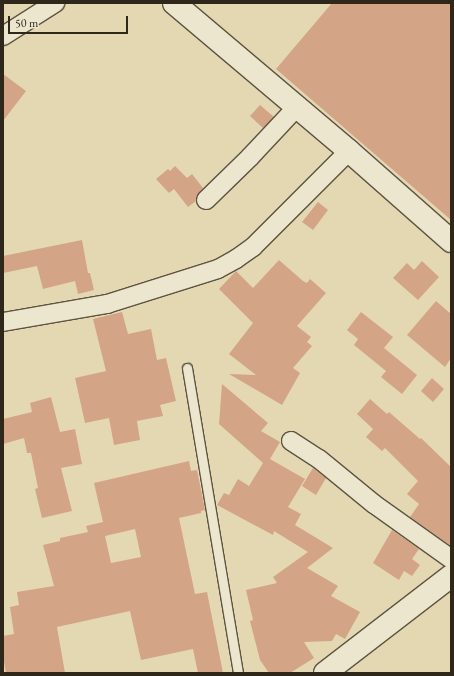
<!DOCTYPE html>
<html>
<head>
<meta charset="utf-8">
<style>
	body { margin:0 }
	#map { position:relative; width:454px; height:676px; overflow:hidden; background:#e4d8b3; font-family:"EB Garamond",serif }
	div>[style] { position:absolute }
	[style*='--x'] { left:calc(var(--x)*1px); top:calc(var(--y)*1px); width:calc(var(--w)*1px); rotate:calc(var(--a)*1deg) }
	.building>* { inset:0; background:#d4a486 }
	.roads { filter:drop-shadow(1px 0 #5d5341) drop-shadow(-1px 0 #5d5341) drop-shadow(0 1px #5d5341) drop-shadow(0 -1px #5d5341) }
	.lane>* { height:9px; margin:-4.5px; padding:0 4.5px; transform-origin:4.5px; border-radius:4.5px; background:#ede6ce }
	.street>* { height:18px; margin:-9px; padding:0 9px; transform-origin:9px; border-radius:9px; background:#ede6ce }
	.secondary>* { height:22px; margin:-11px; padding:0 11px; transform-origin:11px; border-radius:11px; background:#ede6ce }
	span { translate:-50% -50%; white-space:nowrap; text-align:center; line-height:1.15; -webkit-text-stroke:4px #ede6ce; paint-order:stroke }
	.frame { position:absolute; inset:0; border:4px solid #30271b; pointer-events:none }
	.scale { position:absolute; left:8px; top:16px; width:120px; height:18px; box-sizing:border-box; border:2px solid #30271b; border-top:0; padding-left:5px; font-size:12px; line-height:14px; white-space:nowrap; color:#30271b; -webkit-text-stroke:3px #ede6ce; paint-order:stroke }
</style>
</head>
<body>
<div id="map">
	<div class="building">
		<div style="clip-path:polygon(332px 3px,451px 3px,451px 220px,276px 69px)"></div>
		<div style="clip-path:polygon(3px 74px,26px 91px,3px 121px)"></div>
		<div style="clip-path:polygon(260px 105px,274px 117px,263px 128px,250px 116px)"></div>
		<div style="clip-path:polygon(175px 166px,187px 178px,192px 174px,203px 188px,196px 197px,196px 201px,188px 207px,174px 189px,169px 193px,156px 179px,168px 169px,170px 171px)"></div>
		<div style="clip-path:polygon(318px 202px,328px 210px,313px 230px,302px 222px)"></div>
		<div style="clip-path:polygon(82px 240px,88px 273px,90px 273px,94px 290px,78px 294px,75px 281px,43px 289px,37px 266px,3px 273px,3px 256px)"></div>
		<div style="clip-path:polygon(279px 260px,303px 281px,307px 283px,310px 279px,326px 293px,297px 326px,311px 337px,307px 342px,312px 346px,293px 368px,300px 373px,282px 405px,229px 374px,256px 375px,229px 354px,253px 323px,219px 289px,236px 271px,253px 288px)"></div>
		<div style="clip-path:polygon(422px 261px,439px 277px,418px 300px,393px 278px,407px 263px,414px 270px)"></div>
		<div style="clip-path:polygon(436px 301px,451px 314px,451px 358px,445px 367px,407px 335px)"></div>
		<div style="clip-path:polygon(122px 312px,128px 334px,151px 329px,157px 360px,166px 358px,176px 401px,160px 405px,163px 416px,137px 421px,140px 440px,114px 445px,109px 418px,85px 423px,75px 378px,106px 371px,93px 319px)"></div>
		<div style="clip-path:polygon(361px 312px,393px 337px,384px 348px,417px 375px,402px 394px,381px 377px,386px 371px,354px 345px,358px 339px,347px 330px)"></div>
		<div style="clip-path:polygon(432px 378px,444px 389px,433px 402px,421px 391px)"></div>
		<div style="clip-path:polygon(222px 384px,268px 423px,261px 431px,280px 442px,270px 459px,305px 479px,288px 507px,301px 514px,295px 525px,333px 548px,307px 568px,338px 586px,331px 596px,360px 612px,345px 639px,336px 634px,332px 641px,304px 642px,314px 658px,290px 673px,269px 673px,260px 660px,250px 621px,253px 620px,246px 590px,277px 583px,273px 577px,308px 552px,274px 531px,273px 535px,217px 505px,224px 493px,229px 495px,238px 479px,249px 486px,263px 463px,219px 424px)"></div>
		<div style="clip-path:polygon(51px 397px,60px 432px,75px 429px,82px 464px,61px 468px,72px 511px,42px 518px,35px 489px,38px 488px,31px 453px,27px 453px,24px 438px,3px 444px,3px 419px,32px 412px,30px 403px)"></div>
		<div style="clip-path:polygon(370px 399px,387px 414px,389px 412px,420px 439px,421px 438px,451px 467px,451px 546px,410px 517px,419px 504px,407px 494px,418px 481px,385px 448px,382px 451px,366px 437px,373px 429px,357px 414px)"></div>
		<div style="clip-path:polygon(evenodd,189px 461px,191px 471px,197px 470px,205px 510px,201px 511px,201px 513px,179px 518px,195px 594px,207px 592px,223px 673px,198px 673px,193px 649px,141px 660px,130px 611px,57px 627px,65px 673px,6px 673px,3px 656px,3px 636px,14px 634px,10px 607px,19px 605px,17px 592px,54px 586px,43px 545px,60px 541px,60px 538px,88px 532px,86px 526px,103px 522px,94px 483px,189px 461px,135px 529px,141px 557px,111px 563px,105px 536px,135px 529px)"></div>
		<div style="clip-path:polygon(313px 468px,326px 478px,316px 495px,302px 486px)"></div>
		<div style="clip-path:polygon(392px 530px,419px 549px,412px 559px,420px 565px,412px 576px,404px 571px,399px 580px,373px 563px)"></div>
	</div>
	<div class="roads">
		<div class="lane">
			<div style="--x:187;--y:368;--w:309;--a:80.5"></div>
		</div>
		<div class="street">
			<div style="--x:3;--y:36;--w:62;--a:-32.4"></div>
			<div style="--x:206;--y:200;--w:62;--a:-44.3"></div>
			<div style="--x:250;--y:157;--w:69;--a:-46.8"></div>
			<div style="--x:3;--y:322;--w:106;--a:-9.8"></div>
			<div style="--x:107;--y:304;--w:116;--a:-17.5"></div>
			<div style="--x:218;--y:269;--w:21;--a:-29"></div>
			<div style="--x:236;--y:259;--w:21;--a:-35"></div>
			<div style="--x:253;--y:247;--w:136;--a:-45"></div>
			<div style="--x:291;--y:441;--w:33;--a:33"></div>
			<div style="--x:319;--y:459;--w:71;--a:39.3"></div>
			<div style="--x:374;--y:504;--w:95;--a:35.5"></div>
		</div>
		<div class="secondary">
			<div style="--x:174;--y:3;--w:229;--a:40.2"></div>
			<div style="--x:349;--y:151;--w:136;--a:41.4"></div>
			<div style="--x:325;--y:673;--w:159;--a:-37.6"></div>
		</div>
	</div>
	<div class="frame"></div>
	<div class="scale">50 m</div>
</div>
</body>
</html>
